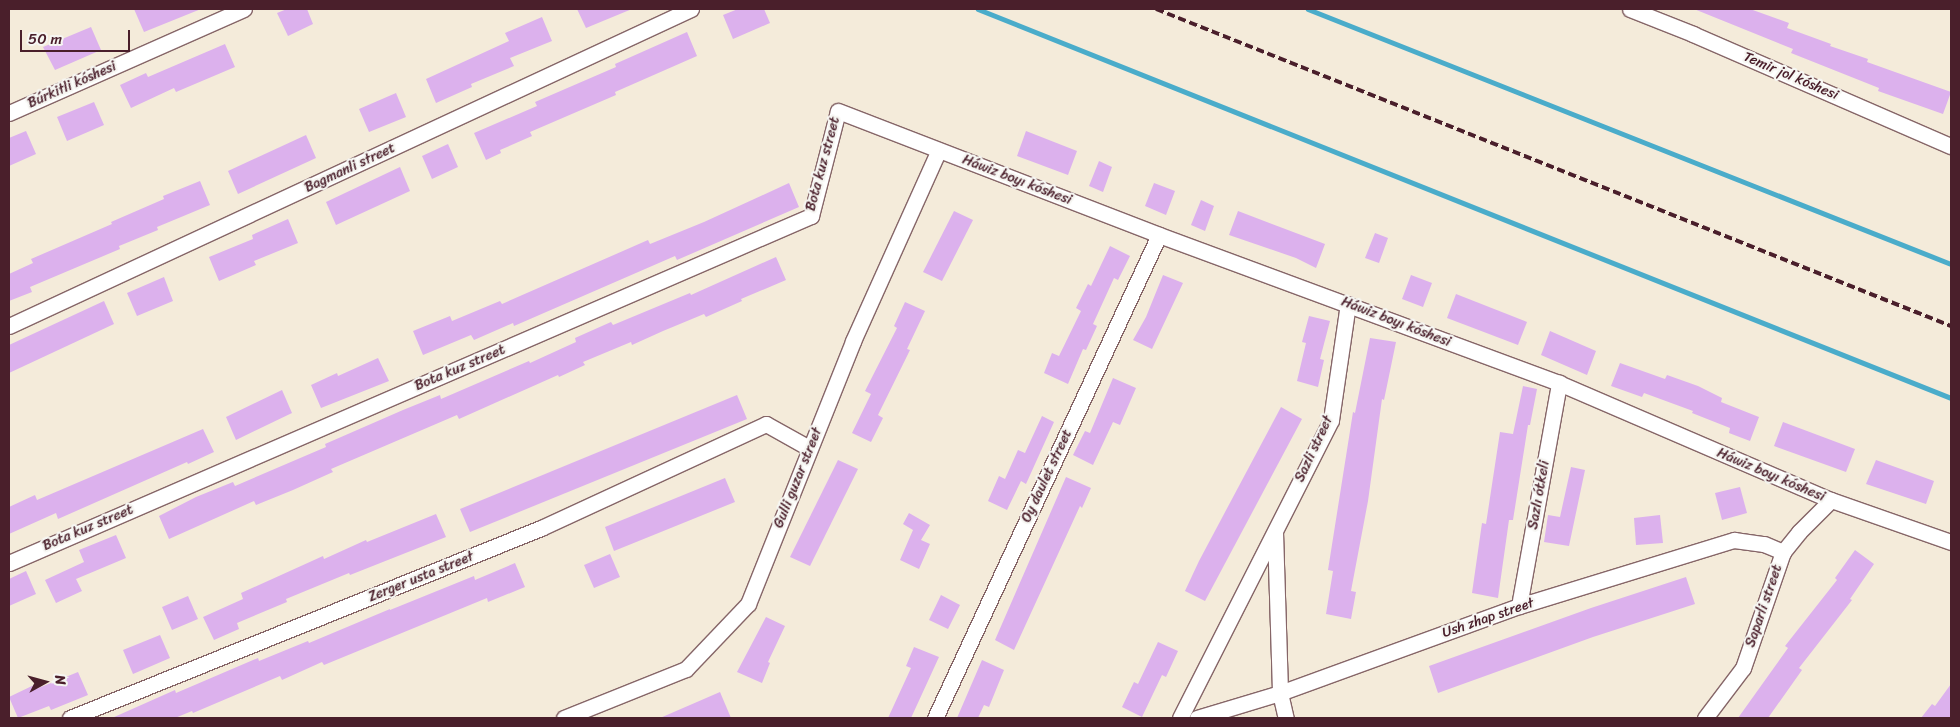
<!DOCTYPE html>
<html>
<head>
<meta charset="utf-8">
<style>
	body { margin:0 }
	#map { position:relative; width:1960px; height:727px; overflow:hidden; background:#f4ebda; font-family:Sriracha,sans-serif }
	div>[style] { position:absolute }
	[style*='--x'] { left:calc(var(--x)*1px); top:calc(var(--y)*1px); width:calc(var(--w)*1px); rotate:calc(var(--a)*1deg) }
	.stream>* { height:4.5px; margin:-2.25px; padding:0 2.25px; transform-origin:2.25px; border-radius:2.25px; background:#4aacca }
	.building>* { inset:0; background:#dcb1ed }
	.roads { filter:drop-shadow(1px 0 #866668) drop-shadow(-1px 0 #866668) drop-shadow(0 1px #866668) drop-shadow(0 -1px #866668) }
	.street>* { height:15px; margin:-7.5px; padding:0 7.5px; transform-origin:7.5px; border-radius:7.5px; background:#fff }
	.rail>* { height:4px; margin-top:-2px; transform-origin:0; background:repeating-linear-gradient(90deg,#4a1f2b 0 8px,transparent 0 12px) }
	span { translate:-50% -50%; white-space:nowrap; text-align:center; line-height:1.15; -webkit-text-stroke:4.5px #f6f6f2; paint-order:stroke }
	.street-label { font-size:14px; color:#4a1f2b }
	.frame { position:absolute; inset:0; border:10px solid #4a1f2b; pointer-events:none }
	.north { position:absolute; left:20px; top:657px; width:50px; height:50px; -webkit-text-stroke:4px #f6f6f2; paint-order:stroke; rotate:83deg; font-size:14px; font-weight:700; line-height:20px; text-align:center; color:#4a1f2b }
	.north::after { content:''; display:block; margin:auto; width:18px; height:22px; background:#4a1f2b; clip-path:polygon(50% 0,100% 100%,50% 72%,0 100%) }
	.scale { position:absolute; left:20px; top:30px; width:110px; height:22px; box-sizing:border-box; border:2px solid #4a1f2b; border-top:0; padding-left:6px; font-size:15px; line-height:18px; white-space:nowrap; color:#4a1f2b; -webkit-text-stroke:4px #f6f6f2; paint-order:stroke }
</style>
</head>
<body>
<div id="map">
	<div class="stream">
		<div style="--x:978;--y:9;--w:1048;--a:21.79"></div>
		<div style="--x:1308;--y:9;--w:692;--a:21.63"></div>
	</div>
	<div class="building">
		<div style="clip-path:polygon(134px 9px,201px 9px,144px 32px)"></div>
		<div style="clip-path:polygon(287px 9px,307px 9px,313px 24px,288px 36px,277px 13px)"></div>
		<div style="clip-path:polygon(577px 9px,632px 9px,586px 28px)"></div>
		<div style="clip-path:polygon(738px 9px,764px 9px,770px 23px,733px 39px,723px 15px)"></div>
		<div style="clip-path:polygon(1694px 9px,1750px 9px,1789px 23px,1787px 28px,1831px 44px,1830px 46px,1868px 59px,1867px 62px,1951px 92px,1943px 114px,1878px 91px,1879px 88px,1791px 53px,1793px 49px)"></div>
		<div style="clip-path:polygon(542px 17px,552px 41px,510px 58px,514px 66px,471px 84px,472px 87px,436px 103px,426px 79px,509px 41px,505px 33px)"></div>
		<div style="clip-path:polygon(91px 27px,101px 50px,55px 70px,43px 47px)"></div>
		<div style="clip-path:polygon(687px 32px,697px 56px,615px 92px,616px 95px,530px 132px,532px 136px,500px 150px,501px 153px,486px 160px,474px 133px,537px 106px,535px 102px,616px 67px,615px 64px)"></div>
		<div style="clip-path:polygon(225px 44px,235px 67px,176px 92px,174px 88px,131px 108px,120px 85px,146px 73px,148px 77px)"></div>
		<div style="clip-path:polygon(396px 93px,406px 117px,369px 132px,359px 109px)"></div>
		<div style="clip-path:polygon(94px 102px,104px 125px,67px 141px,57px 117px)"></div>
		<div style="clip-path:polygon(26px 131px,36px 154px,9px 166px,9px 138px)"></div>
		<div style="clip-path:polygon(1026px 131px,1077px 151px,1068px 175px,1017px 156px)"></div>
		<div style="clip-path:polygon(306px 135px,316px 158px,238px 194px,228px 171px)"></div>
		<div style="clip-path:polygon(448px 144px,458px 167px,432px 179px,422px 156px)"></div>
		<div style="clip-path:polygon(1099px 161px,1112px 167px,1103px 192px,1089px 186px)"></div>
		<div style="clip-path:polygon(400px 167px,410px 191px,336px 225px,326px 202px)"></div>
		<div style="clip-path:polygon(200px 181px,210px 205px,157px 227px,158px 230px,119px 246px,120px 249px,30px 287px,32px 292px,9px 301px,9px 274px,33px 263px,31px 259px,112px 224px,111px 222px,164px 199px,163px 196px)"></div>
		<div style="clip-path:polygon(789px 183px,799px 207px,677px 260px,675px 256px,514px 326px,513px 323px,474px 340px,471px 335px,423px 355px,413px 331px,450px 316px,452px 321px,500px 301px,502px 304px,648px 240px,650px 244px,704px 222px)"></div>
		<div style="clip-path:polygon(1154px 183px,1175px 191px,1166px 215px,1145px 206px)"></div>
		<div style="clip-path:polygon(1201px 200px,1214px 206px,1205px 231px,1191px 225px)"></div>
		<div style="clip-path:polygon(954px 211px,973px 220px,942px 281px,923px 272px)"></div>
		<div style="clip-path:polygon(1238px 211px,1325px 244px,1316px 268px,1296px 258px,1229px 235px)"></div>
		<div style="clip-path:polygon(288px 219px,298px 243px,254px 261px,256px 265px,219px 281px,209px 257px,253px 239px,252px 235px)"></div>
		<div style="clip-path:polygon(1375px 233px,1388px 238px,1379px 263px,1365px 258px)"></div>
		<div style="clip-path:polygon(1110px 246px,1130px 256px,1118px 280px,1114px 278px,1093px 324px,1097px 326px,1086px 350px,1083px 349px,1068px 384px,1044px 373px,1052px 353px,1059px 356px,1081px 311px,1076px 308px,1088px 284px,1091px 286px)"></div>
		<div style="clip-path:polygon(776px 257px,786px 280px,741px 299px,742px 301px,706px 317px,704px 314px,663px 331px,632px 345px,631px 342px,583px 362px,585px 365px,559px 377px,558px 375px,459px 419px,457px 415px,331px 469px,333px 472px,293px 490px,256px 505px,254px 501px,169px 539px,159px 516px,196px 497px,233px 482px,235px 486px,326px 447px,325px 444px,403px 410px,440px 395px,441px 399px,529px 361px,530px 363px,576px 342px,575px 338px,611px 322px,613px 325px,690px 293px,691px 295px)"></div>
		<div style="clip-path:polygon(1163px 275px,1183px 283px,1152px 349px,1133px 340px,1146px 317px)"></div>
		<div style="clip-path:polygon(1411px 275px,1432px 283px,1423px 307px,1402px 299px)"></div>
		<div style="clip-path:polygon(164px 277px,173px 301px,137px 316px,127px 293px)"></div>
		<div style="clip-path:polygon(1456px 294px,1527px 322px,1518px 345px,1447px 318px)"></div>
		<div style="clip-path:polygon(104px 301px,114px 324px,9px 373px,9px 345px)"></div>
		<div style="clip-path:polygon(905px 302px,925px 311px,907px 349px,910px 350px,878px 415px,883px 418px,871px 442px,852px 433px,871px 394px,865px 391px,897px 328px,894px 326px)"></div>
		<div style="clip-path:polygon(1309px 316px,1330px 321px,1320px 359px,1324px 360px,1318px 387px,1297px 381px,1306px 343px,1302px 342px)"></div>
		<div style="clip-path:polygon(1550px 331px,1596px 351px,1587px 375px,1541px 355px)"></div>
		<div style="clip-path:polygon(1370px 338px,1396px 342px,1384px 400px,1382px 399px,1368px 501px,1351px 591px,1356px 592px,1351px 619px,1326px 614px,1333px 571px,1328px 570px,1353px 412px,1355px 413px)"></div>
		<div style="clip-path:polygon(378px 358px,389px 381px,321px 408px,311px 385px,337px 373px,338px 376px)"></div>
		<div style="clip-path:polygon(1620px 363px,1665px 379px,1667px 375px,1698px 386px,1722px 398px,1721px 402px,1759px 417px,1750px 441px,1729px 433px,1730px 428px,1692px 413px,1693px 411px,1644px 393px,1642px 397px,1611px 386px)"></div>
		<div style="clip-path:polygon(1113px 378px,1136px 388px,1120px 425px,1113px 422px,1093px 465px,1073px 455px,1085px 431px,1090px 433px)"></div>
		<div style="clip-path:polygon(1523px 386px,1537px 389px,1530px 425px,1528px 425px,1513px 520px,1509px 520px,1498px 598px,1472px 593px,1482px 523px,1486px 524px,1500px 432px,1513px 434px)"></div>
		<div style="clip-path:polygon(282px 390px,292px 413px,236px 440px,226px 417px)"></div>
		<div style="clip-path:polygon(737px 395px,747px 419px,470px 532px,460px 509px)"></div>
		<div style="clip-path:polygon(1281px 407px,1302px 419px,1205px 601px,1185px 591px,1199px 561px)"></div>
		<div style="clip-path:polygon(1042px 416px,1054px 422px,1026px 484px,1021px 481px,1007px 510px,988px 501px,999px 476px,1005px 479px,1018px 450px,1025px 453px)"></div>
		<div style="clip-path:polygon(1783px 422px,1855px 449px,1846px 472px,1774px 446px)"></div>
		<div style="clip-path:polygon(203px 429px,214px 452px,188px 464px,187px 462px,58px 519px,56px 513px,9px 534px,9px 507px,35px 495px,37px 500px)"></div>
		<div style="clip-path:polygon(838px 460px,858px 469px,810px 566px,790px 557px)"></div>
		<div style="clip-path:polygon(1876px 460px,1934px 481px,1926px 504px,1866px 484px)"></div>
		<div style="clip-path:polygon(1571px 467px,1585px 470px,1569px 546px,1544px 542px,1548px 515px,1560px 517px)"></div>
		<div style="clip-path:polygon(1066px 477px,1091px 488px,1082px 508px,1080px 506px,1014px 650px,995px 640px)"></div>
		<div style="clip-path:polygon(725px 478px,735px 502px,614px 551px,605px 527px)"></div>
		<div style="clip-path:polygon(1740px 487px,1747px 513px,1722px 520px,1715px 493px)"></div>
		<div style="clip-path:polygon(909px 513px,930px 525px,921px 540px,930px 544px,919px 569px,900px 560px,913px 530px,903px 524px)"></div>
		<div style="clip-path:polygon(436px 514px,446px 537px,350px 575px,349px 573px,286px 599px,287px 602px,237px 623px,239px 629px,214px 640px,203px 617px,243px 599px,241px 593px,323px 556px,324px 559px,366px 540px,367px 542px)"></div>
		<div style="clip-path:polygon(1660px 515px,1663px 543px,1636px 545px,1634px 518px)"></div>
		<div style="clip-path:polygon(116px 535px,126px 558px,76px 579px,82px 591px,56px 603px,45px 580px,84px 562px,79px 550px)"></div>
		<div style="clip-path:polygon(1855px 550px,1874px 564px,1850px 599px,1852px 600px,1799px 668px,1802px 670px,1768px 718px,1738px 718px,1788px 648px,1785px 646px,1837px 580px,1835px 578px)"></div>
		<div style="clip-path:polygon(610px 554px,620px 577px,594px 588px,584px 565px)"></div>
		<div style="clip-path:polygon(515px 563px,525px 587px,488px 602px,487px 598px,324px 665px,322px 662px,282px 680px,280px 676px,193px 713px,192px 711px,175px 718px,112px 718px,175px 690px,176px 693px,258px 658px,259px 661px,308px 641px,309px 643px,390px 609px,390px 610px,474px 576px,475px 580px)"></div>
		<div style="clip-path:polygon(26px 571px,36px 594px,9px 606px,9px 579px)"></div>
		<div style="clip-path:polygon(1686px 577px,1695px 604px,1593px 637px,1438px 693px,1429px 666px,1591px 608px)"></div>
		<div style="clip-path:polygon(941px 595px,960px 605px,948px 629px,929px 620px)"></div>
		<div style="clip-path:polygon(188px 596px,198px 619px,172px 630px,162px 607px)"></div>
		<div style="clip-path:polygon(766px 617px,785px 626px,768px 662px,770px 663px,762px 683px,737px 672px)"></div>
		<div style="clip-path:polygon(160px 635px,170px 658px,133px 674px,123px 650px)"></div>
		<div style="clip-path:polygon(1158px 642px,1178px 651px,1166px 677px,1162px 675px,1142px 717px,1122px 707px,1134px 682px,1138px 684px)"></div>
		<div style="clip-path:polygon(914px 647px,939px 657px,911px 718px,888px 718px,911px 668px,906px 666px)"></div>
		<div style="clip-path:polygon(982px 660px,1004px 670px,989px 707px,984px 705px,978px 718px,957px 718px)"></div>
		<div style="clip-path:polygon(78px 672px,88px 695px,51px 710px,49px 706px,18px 718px,9px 697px,34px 685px,36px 689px)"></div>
		<div style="clip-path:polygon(1951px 684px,1951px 718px,1921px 718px,1932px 704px,1935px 706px)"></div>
		<div style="clip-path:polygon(720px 692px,731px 718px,660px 718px)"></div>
	</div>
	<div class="roads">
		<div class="street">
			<div style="--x:1630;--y:9;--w:68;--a:21.6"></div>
			<div style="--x:1693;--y:34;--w:281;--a:23.5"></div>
			<div style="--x:9;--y:113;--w:257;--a:-23.9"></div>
			<div style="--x:9;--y:326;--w:752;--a:-24.93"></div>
			<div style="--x:1275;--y:532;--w:161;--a:88.2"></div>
			<div style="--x:1280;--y:693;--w:26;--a:77"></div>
			<div style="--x:9;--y:563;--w:874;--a:-23.4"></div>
			<div style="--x:811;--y:216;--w:108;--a:-75.6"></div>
			<div style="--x:838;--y:111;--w:344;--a:21.1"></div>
			<div style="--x:1159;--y:235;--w:427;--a:20.3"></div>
			<div style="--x:1559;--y:383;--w:296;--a:23.3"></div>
			<div style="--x:1831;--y:500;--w:127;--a:19.3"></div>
			<div style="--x:1519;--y:606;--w:227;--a:-79.8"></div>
			<div style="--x:70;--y:718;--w:508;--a:-21.97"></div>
			<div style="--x:541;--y:528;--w:248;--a:-24.8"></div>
			<div style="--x:766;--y:424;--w:49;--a:29.2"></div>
			<div style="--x:564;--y:718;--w:131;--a:-21.9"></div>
			<div style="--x:686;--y:669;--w:90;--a:-46.4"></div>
			<div style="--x:748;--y:604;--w:283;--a:-68.2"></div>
			<div style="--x:853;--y:341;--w:209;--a:-65.8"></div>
			<div style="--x:935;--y:718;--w:532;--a:-65.12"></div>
			<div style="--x:1180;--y:718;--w:334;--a:-63.1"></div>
			<div style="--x:1331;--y:420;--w:117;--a:-81.7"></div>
			<div style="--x:1197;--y:718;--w:87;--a:-16.8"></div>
			<div style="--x:1280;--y:693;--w:254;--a:-20"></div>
			<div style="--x:1519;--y:606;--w:225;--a:-17.1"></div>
			<div style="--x:1734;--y:540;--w:30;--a:8"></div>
			<div style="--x:1764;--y:544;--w:21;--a:23"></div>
			<div style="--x:1705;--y:718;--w:63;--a:-52.8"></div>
			<div style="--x:1743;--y:668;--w:123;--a:-71"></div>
			<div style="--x:1783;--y:552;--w:26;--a:-51"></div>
			<div style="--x:1799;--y:532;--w:45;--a:-45"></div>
		</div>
	</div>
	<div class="rail">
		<div style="--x:1156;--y:9;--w:856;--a:21.74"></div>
	</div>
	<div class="street-label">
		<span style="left:1791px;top:76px;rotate:23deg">Temir jol kóshesi</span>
		<span style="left:72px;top:85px;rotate:-24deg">Búrkitli kóshesi</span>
		<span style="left:823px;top:164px;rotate:-75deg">Bota kuz street</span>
		<span style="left:350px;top:168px;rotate:-25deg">Bagmanli street</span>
		<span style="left:1017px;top:180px;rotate:21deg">Háwiz boyı kóshesi</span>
		<span style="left:1396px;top:322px;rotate:21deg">Háwiz boyı kóshesi</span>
		<span style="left:460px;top:368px;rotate:-23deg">Bota kuz street</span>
		<span style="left:1314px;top:449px;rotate:-65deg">Sazli street</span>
		<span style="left:1771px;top:475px;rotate:23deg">Háwiz boyı kóshesi</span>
		<span style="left:1047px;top:476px;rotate:-65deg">Oy daulet street</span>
		<span style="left:798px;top:478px;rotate:-68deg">Gulli guzar street</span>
		<span style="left:1539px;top:495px;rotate:-80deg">Sazlı ótkeli</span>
		<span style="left:88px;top:528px;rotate:-23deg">Bota kuz street</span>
		<span style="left:421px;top:577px;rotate:-22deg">Zerger usta street</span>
		<span style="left:1764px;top:606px;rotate:-71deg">Saparli street</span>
		<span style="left:1488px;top:618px;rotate:-19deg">Ush zhap street</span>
	</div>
	<div class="frame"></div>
	<div class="north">N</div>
	<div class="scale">50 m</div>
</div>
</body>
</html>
